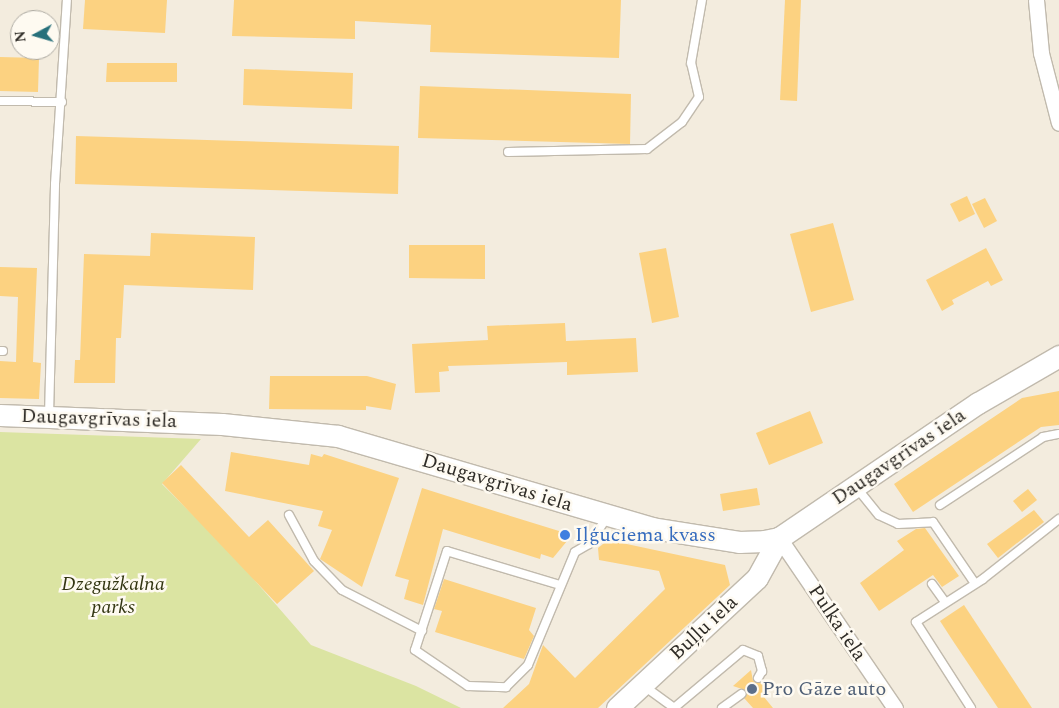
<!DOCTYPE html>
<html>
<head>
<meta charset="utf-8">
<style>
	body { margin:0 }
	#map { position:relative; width:1059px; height:708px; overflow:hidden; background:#f3ecde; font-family:Spectral,serif }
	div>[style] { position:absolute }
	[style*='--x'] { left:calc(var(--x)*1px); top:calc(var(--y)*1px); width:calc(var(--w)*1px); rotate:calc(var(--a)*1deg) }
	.green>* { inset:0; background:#dbe4a2 }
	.building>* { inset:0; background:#fcd281 }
	.roads { filter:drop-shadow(1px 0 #c1baad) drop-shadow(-1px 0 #c1baad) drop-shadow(0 1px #c1baad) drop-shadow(0 -1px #c1baad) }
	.lane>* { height:8px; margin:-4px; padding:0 4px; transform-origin:4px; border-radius:4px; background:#fff }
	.street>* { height:15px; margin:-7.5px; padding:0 7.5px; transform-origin:7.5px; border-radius:7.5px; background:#fff }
	.secondary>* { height:21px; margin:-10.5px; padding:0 10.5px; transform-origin:10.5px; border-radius:10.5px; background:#fff }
	.dots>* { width:14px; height:14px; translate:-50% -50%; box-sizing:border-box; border:2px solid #fefaf1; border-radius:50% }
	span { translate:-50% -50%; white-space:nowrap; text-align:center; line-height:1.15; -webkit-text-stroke:5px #fefaf1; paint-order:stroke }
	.street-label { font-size:20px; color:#2f2c27 }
	.shop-label { font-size:20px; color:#366cbe }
	.left { translate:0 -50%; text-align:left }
	.park-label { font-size:20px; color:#323511; font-style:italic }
	.service-label { font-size:20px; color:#4e5e75 }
	.north { position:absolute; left:10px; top:10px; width:50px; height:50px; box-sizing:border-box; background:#fefaf1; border:1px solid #aba8a0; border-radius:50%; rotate:264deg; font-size:14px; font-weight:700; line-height:20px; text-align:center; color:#2f2c27 }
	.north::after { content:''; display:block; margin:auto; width:18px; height:22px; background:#27707b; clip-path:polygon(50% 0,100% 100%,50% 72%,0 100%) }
</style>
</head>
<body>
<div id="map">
	<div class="green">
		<div style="clip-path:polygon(0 432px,201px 439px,162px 484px,231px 553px,311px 645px,416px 686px,461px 708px,0 708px)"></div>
	</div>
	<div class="building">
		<div style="clip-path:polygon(85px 0,167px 0,165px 33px,83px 29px)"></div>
		<div style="clip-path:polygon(234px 0,621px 0,619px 58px,430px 52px,431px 25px,355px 21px,355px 39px,232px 36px)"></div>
		<div style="clip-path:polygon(785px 0,801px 0,797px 101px,780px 100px)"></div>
		<div style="clip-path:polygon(0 57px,39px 58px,38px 92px,0 91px)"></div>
		<div style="clip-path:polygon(107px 63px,177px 63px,177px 82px,106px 82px)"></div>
		<div style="clip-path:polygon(244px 69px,353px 73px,352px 109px,243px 105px)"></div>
		<div style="clip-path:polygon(420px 86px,631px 94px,630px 144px,418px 138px)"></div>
		<div style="clip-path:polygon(76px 136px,399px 146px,398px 194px,75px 184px)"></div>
		<div style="clip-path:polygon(967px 196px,975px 214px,959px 222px,950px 204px)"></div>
		<div style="clip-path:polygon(985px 198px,997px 221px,984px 228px,972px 204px)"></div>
		<div style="clip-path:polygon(833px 223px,854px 300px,811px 312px,790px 234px)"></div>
		<div style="clip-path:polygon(151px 233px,255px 237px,253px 290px,124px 285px,121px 338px,116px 338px,115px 383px,74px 383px,75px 360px,80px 360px,84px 254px,150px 256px)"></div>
		<div style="clip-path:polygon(409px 245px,485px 245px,485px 279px,409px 278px)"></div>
		<div style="clip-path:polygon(666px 248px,679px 317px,652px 323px,639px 253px)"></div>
		<div style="clip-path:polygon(986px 248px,1003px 280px,991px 286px,988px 281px,952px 300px,954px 304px,942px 311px,926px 280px)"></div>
		<div style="clip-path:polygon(0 267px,37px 268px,33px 362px,41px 363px,39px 399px,0 398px,0 361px,16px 362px,18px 297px,0 296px)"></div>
		<div style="clip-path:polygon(565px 323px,566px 341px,636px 338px,638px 372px,567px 375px,567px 362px,448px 366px,449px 371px,439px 372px,440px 392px,415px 393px,412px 344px,488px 340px,487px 326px)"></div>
		<div style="clip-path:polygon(270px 376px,367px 376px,396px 384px,391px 410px,366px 406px,366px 410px,269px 409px)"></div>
		<div style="clip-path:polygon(1059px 391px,1059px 425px,1041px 427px,913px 512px,894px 484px,1022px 398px)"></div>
		<div style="clip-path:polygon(810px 411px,823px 443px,769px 465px,756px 433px)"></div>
		<div style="clip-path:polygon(231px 452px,309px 465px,311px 454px,322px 457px,324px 454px,399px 478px,362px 587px,320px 559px,332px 530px,318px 526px,323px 511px,225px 491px)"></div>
		<div style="clip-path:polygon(181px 465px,249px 537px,268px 520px,314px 571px,277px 604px,162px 483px)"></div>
		<div style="clip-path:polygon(422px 488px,501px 513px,572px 535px,553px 558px,541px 554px,540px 559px,443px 529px,423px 605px,404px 599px,409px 580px,395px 576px)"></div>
		<div style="clip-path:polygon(757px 488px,760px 505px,723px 511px,720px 494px)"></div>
		<div style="clip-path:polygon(1028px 489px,1037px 500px,1022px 512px,1013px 501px)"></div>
		<div style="clip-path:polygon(1034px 510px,1044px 522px,998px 558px,987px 544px)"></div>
		<div style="clip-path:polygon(925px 528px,959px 576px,942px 587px,933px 575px,879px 611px,860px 583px,904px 550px,897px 541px,916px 529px)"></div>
		<div style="clip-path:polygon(608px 540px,725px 565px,730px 585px,598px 708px,503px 708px,529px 684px,543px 645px,575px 678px,665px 589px,659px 571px,599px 560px,598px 548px)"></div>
		<div style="clip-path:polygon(444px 579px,536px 608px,529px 630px,534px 636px,524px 659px,435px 632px,442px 611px,434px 609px)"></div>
		<div style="clip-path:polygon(964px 605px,1032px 708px,998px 708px,953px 641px,940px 621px)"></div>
		<div style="clip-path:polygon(751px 670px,753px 681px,762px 682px,770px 691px,764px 697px,773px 708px,753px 708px,744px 698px,745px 690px,733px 686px)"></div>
	</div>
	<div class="roads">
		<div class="lane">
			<div style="--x:0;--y:101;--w:62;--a:0.9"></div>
			<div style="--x:508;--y:152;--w:139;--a:-1.2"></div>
			<div style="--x:647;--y:149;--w:44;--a:-37.6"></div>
			<div style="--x:682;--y:122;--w:30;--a:-56"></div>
			<div style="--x:699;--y:97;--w:35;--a:-103"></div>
			<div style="--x:691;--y:63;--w:64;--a:-80.1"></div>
			<div style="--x:0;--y:351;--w:3;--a:0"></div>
			<div style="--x:49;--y:415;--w:231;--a:-88.5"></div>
			<div style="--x:55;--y:184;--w:184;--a:-86.3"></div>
			<div style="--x:856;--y:487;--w:36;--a:51"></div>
			<div style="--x:879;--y:515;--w:21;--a:25"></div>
			<div style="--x:898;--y:524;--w:35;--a:-3"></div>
			<div style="--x:933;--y:522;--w:73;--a:55.7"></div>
			<div style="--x:940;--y:505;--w:123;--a:-33.4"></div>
			<div style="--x:1043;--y:437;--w:16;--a:-11"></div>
			<div style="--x:289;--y:515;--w:52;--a:61.5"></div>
			<div style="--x:314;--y:561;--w:40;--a:46"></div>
			<div style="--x:342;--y:590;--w:90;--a:27.1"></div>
			<div style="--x:932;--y:584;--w:22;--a:54"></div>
			<div style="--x:560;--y:585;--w:118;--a:-163.3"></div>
			<div style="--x:447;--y:551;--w:104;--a:107.9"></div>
			<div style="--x:415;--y:650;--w:64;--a:34.2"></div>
			<div style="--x:468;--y:686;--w:38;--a:2"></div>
			<div style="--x:506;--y:687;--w:31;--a:-45"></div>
			<div style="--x:528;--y:665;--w:122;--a:-67.4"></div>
			<div style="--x:575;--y:552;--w:16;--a:-30"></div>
			<div style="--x:589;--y:544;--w:32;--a:-56"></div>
			<div style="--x:644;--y:686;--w:37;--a:36"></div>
			<div style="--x:674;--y:708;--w:90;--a:-40"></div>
			<div style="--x:743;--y:650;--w:16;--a:22"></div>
			<div style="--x:758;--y:656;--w:16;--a:75"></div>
			<div style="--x:762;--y:671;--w:8;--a:120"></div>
			<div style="--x:722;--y:708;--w:24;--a:-36"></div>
			<div style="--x:971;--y:708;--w:102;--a:-122.6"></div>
			<div style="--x:916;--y:622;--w:80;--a:-32.7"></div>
			<div style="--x:983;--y:579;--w:97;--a:-38.3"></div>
		</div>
		<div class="street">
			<div style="--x:1036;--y:0;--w:53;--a:84.6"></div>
			<div style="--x:1041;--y:53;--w:72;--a:75.6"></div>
			<div style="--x:779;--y:538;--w:206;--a:55.7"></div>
		</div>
		<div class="secondary">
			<div style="--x:0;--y:415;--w:222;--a:2.3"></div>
			<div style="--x:222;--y:424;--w:117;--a:5.9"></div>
			<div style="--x:338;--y:436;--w:327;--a:16.3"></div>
			<div style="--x:652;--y:528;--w:88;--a:9.1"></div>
			<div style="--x:739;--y:542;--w:25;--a:-2"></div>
			<div style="--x:764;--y:541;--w:15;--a:-11"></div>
			<div style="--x:779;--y:538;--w:240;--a:-34.2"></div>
			<div style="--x:978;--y:403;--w:94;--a:-30.1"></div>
			<div style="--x:617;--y:708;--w:191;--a:-42.9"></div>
			<div style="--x:757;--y:578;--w:46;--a:-61.2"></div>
		</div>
	</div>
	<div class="dots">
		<div style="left:565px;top:535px;background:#3f7fe0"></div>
		<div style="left:752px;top:689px;background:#5c6f8a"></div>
	</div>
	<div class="street-label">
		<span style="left:99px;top:419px;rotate:2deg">Daugavgrīvas iela</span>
		<span style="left:899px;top:457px;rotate:-34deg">Daugavgrīvas iela</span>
		<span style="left:497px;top:483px;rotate:17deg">Daugavgrīvas iela</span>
		<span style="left:837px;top:623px;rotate:56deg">Pulka iela</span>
		<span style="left:704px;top:628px;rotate:-43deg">Buļļu iela</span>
	</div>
	<div class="shop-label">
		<span class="left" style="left:575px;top:535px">Iļģuciema kvass</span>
	</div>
	<div class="park-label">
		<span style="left:113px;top:596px">Dzegužkalna<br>parks</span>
	</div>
	<div class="service-label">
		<span class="left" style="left:762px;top:689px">Pro Gāze auto</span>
	</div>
	<div class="north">N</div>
</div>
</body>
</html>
